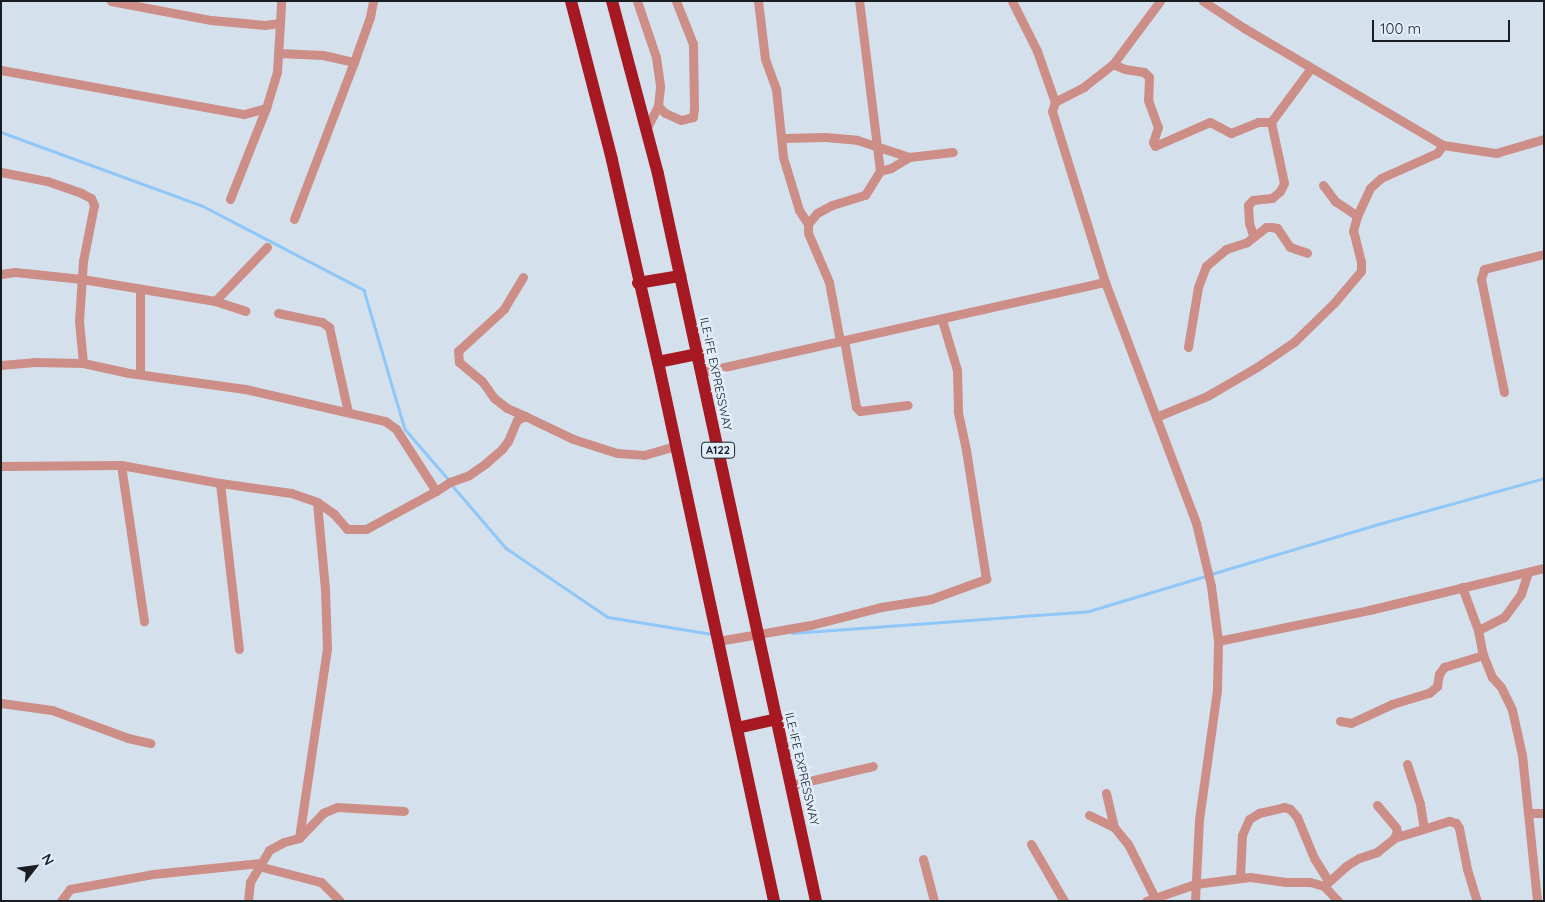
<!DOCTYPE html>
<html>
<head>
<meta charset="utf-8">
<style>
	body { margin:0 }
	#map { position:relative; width:1545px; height:902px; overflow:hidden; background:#d4e1ec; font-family:Quicksand,sans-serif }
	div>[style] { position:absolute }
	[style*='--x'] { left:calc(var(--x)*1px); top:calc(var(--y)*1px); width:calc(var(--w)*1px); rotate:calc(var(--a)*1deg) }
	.stream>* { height:2.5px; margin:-1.25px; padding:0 1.25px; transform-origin:1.25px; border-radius:1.25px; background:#8fc7f8 }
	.minor>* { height:9px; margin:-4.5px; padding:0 4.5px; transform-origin:4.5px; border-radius:4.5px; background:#cd8e88 }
	.highway>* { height:12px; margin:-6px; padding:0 6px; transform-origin:6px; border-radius:6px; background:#a61922 }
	span { translate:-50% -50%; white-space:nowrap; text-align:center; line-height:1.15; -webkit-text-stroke:5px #e1eef9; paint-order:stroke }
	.shield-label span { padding:1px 4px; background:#e1eef9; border:1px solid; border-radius:4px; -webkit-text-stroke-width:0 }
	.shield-label { font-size:11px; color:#191d21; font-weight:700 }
	.street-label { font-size:12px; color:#191d21 }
	.frame { position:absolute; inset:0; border:2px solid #191d21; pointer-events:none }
	.north { position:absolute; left:10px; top:842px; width:50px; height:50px; -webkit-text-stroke:4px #e1eef9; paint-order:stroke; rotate:60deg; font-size:14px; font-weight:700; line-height:20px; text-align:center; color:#191d21 }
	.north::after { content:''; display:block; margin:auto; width:18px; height:22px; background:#191d21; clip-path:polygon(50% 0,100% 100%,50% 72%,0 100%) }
	.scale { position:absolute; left:1372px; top:20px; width:138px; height:22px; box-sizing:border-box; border:2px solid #191d21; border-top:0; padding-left:6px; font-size:15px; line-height:18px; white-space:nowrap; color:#191d21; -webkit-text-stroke:4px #e1eef9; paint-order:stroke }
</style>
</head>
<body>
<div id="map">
	<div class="stream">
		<div style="--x:1;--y:132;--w:213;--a:20.1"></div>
		<div style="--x:201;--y:205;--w:184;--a:27.5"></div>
		<div style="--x:364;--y:290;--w:145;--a:73.6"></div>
		<div style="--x:405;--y:429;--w:67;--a:49.2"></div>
		<div style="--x:452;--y:485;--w:83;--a:49.4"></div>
		<div style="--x:506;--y:548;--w:123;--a:34.1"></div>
		<div style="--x:608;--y:617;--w:105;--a:9.3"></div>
		<div style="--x:1211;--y:574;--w:171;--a:-16.6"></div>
		<div style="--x:1375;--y:525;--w:175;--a:-15.5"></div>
		<div style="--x:792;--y:633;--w:298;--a:-4.2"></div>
		<div style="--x:1089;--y:611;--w:122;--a:-16.7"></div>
	</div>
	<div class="minor">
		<div style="--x:111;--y:1;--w:102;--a:10.8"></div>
		<div style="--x:211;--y:20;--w:54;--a:5.3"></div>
		<div style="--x:265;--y:25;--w:15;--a:-8"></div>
		<div style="--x:280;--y:23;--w:22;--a:-87"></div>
		<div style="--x:637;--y:1;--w:59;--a:71.3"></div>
		<div style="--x:656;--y:57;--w:30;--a:82"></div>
		<div style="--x:660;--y:87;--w:19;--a:96"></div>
		<div style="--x:658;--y:106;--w:27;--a:117"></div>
		<div style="--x:758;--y:1;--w:58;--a:83.1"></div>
		<div style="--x:765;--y:59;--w:32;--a:70"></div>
		<div style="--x:776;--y:89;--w:68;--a:84.1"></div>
		<div style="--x:783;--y:157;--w:55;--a:73.2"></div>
		<div style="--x:799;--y:210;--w:17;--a:57"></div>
		<div style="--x:1012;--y:1;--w:56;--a:63.4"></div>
		<div style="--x:1037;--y:51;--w:54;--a:70.6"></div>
		<div style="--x:1160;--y:1;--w:79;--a:126.7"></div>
		<div style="--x:1113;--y:64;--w:37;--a:142"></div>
		<div style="--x:1084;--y:87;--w:33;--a:153"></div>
		<div style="--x:1055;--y:102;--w:9;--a:108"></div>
		<div style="--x:1052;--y:111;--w:179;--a:72.8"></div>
		<div style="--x:1105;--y:282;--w:258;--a:69.3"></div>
		<div style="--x:1196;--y:523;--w:65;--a:76.6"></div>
		<div style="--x:1211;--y:586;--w:55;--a:82.7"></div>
		<div style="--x:1218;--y:641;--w:49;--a:91.2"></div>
		<div style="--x:1217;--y:690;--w:130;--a:97.9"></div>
		<div style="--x:1199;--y:819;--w:82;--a:92.8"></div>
		<div style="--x:1203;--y:1;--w:49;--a:33.4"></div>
		<div style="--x:1244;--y:28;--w:231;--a:30.5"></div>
		<div style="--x:1443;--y:145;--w:54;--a:8.6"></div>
		<div style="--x:1496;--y:153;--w:50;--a:-16.3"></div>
		<div style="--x:278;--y:53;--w:45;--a:2.5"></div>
		<div style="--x:323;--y:55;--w:32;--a:13"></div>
		<div style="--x:1113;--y:64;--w:13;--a:23"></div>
		<div style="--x:1125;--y:69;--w:19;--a:9"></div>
		<div style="--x:1144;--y:72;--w:7;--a:45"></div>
		<div style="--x:1149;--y:77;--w:23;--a:92"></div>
		<div style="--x:1148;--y:100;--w:29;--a:70"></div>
		<div style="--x:1158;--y:127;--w:16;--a:108"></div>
		<div style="--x:1153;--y:142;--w:4;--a:63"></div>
		<div style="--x:1155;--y:146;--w:60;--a:-23.6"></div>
		<div style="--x:1210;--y:122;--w:24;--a:28"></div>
		<div style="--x:1231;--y:133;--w:29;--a:-22"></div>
		<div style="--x:1258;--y:122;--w:13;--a:0"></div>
		<div style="--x:1;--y:70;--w:247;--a:10.3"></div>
		<div style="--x:244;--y:114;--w:23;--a:-15"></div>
		<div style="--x:658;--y:106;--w:10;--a:45"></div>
		<div style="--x:665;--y:113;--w:17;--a:24"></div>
		<div style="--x:681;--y:120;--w:12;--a:-14"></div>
		<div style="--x:693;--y:117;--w:9;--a:-84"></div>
		<div style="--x:694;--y:108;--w:64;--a:-90.9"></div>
		<div style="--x:693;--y:44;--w:46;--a:-111.6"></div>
		<div style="--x:783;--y:138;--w:42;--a:-1.4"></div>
		<div style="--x:825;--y:137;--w:32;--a:5"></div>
		<div style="--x:857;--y:140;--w:55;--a:18.1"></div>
		<div style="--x:909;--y:157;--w:44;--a:-6.5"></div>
		<div style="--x:880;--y:171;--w:11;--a:-15"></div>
		<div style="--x:891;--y:168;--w:21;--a:-31"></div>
		<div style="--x:1;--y:172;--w:47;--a:11.1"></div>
		<div style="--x:47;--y:181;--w:36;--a:19"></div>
		<div style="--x:81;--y:193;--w:11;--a:27"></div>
		<div style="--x:91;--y:198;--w:8;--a:67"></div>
		<div style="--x:94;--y:205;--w:57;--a:101.1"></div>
		<div style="--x:83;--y:261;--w:60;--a:93.8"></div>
		<div style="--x:79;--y:321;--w:42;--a:84.6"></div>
		<div style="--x:1323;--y:185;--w:20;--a:53"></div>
		<div style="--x:1335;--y:201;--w:27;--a:34"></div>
		<div style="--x:230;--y:199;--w:98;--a:-68.4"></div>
		<div style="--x:266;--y:108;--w:38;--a:-73"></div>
		<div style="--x:277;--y:72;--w:49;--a:-86.5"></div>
		<div style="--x:294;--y:219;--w:168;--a:-69.1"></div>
		<div style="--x:354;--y:62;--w:48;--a:-70.4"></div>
		<div style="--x:370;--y:17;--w:16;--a:-79"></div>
		<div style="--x:1253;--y:235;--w:13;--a:-108"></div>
		<div style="--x:1249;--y:223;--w:18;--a:-93"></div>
		<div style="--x:1248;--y:205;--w:7;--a:-45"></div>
		<div style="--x:1253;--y:200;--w:19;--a:-6"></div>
		<div style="--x:1272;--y:198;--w:11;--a:-41"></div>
		<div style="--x:1280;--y:191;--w:9;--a:-63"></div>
		<div style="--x:1284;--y:183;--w:62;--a:-102"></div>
		<div style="--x:1271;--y:122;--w:67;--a:-53.5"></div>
		<div style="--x:1;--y:274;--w:14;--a:-8"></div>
		<div style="--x:15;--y:272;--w:67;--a:6"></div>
		<div style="--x:82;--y:279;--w:135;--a:9.4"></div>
		<div style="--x:215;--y:301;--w:32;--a:18"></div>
		<div style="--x:523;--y:277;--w:37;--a:121"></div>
		<div style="--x:504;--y:309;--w:62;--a:137.6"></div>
		<div style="--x:458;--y:351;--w:11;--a:85"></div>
		<div style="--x:459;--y:362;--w:30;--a:40"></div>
		<div style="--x:482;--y:381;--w:21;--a:55"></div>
		<div style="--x:494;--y:398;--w:16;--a:38"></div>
		<div style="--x:507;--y:408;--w:20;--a:24"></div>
		<div style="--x:215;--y:301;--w:75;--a:-46.1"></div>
		<div style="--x:278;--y:313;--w:45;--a:11.6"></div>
		<div style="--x:322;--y:322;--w:9;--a:36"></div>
		<div style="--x:329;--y:327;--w:87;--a:77.4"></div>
		<div style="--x:844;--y:340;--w:68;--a:79.8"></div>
		<div style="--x:856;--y:407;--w:6;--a:45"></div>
		<div style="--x:860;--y:411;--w:48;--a:-7.1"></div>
		<div style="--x:840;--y:341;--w:60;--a:-100.6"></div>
		<div style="--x:829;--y:282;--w:53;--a:-113.2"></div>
		<div style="--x:808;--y:233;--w:9;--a:-90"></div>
		<div style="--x:808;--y:224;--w:14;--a:-51"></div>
		<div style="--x:817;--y:213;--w:17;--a:-28"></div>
		<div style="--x:832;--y:205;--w:34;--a:-17"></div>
		<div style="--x:865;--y:195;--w:28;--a:-58"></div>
		<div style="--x:880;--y:171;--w:171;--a:-97"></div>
		<div style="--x:1188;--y:347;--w:61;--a:-80.5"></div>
		<div style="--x:1198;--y:287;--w:22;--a:-69"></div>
		<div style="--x:1206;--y:266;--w:26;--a:-40"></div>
		<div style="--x:1226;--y:249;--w:22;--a:-18"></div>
		<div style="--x:1247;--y:242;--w:24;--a:-38"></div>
		<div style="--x:1266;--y:227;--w:5;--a:0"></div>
		<div style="--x:1271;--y:227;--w:6;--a:9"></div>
		<div style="--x:1277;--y:228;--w:23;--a:56"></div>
		<div style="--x:1290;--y:247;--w:18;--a:19"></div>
		<div style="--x:1;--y:365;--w:33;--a:-5"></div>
		<div style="--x:34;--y:362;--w:49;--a:1.2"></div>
		<div style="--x:83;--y:363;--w:47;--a:12.3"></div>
		<div style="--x:129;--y:373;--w:117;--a:7.9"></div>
		<div style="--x:245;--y:389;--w:144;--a:12.9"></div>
		<div style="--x:385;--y:421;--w:14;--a:36"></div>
		<div style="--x:396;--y:429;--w:74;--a:57.2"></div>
		<div style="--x:436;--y:491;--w:17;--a:-33"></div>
		<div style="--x:450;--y:482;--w:20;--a:-20"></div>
		<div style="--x:469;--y:475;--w:21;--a:-35"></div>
		<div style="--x:486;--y:463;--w:21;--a:-41"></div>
		<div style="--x:502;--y:449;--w:10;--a:-53"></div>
		<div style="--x:508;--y:441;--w:23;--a:-67"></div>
		<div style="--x:517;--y:420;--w:9;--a:-27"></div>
		<div style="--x:525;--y:416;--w:53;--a:25.6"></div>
		<div style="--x:573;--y:439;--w:46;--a:17.7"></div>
		<div style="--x:617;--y:453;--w:27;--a:4"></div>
		<div style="--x:644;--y:455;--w:33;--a:-16"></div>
		<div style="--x:702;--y:372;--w:413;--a:-12.6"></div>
		<div style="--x:140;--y:374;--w:85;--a:-90"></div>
		<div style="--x:1504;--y:392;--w:115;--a:-101.5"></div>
		<div style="--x:1481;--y:279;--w:10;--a:-73"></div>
		<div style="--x:1484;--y:269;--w:62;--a:-14"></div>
		<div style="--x:1156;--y:417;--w:55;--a:-22.4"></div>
		<div style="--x:1207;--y:396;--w:58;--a:-30.1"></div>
		<div style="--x:1257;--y:367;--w:45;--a:-34"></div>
		<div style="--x:1294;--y:342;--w:56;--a:-44.3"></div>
		<div style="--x:1334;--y:303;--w:42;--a:-49.8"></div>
		<div style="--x:1361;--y:271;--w:9;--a:-90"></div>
		<div style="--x:1361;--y:262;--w:32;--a:-104"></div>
		<div style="--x:1353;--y:231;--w:16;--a:-75"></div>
		<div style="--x:1357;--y:216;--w:31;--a:-65"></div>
		<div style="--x:1370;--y:188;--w:15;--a:-42"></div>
		<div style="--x:1381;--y:178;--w:61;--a:-24.1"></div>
		<div style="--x:1437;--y:153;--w:10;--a:-53"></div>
		<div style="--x:121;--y:465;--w:158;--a:81.6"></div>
		<div style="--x:1;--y:466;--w:120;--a:-0.5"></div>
		<div style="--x:121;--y:465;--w:101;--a:10.3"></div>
		<div style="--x:220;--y:483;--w:72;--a:8"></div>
		<div style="--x:291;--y:493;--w:28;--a:19"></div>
		<div style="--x:317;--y:502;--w:21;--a:35"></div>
		<div style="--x:334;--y:514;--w:20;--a:49"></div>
		<div style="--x:347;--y:529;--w:19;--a:0"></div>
		<div style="--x:366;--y:529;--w:80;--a:-28.5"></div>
		<div style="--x:220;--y:483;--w:167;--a:83.5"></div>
		<div style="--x:1528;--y:572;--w:23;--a:108"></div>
		<div style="--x:1521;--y:594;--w:29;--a:126"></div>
		<div style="--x:1504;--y:617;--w:29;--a:153"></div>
		<div style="--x:1478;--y:630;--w:25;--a:79"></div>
		<div style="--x:1483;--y:655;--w:24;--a:68"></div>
		<div style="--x:1492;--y:677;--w:13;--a:48"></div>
		<div style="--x:1501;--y:687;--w:25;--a:64"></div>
		<div style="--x:1512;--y:710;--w:46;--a:77.5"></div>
		<div style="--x:1522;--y:755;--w:147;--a:84.1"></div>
		<div style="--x:1462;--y:587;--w:46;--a:69.6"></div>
		<div style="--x:718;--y:641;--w:94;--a:-9.8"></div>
		<div style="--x:811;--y:625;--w:72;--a:-14.4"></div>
		<div style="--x:881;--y:607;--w:51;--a:-9.1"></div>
		<div style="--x:931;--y:599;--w:59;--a:-20"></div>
		<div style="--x:986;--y:579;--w:131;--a:-98.8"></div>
		<div style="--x:966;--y:450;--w:40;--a:-102"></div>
		<div style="--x:958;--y:411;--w:41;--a:-91.4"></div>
		<div style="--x:957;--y:370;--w:52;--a:-106.7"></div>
		<div style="--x:1218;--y:641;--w:154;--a:-11.6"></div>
		<div style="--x:1369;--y:610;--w:180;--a:-13.5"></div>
		<div style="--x:1;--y:703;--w:51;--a:7.8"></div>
		<div style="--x:52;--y:710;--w:81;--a:20.2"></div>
		<div style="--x:128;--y:738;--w:23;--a:13"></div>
		<div style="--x:1340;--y:721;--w:11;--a:10"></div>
		<div style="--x:1351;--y:723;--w:45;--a:-24.9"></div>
		<div style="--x:1392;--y:704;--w:39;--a:-17"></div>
		<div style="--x:1429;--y:693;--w:11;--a:-41"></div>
		<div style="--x:1437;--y:686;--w:12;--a:-81"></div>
		<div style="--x:1439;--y:674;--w:9;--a:-54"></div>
		<div style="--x:1444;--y:667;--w:41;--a:-17.1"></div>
		<div style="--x:1407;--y:764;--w:42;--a:72"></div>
		<div style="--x:1420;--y:804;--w:25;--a:81"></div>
		<div style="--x:792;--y:785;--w:83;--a:-13.2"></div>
		<div style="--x:1106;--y:793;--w:35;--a:77"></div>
		<div style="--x:1377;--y:805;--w:30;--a:50"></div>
		<div style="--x:1396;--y:828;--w:4;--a:76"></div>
		<div style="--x:1397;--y:832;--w:7;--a:117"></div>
		<div style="--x:1529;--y:813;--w:15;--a:0"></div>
		<div style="--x:1089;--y:815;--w:28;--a:26"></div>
		<div style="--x:1114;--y:827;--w:22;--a:51"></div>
		<div style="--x:1128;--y:844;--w:60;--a:63.4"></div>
		<div style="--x:299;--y:838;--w:191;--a:-81.6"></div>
		<div style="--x:327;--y:649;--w:60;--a:-91.9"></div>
		<div style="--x:325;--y:589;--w:87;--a:-95.3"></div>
		<div style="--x:1031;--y:844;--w:66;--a:59.9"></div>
		<div style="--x:923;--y:859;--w:43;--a:75.3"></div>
		<div style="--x:258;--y:866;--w:65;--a:14.3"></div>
		<div style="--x:321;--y:882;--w:27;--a:45"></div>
		<div style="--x:1240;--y:877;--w:42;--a:-87.3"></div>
		<div style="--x:1242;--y:835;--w:17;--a:-66"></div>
		<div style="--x:1249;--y:819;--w:12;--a:-31"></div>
		<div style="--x:1259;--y:813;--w:26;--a:-13"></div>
		<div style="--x:1284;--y:807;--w:6;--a:18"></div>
		<div style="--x:1290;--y:809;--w:11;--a:49"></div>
		<div style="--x:1297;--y:817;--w:44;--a:67.5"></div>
		<div style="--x:1314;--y:858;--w:28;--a:58"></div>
		<div style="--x:1324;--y:886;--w:30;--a:-42"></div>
		<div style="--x:1346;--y:866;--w:15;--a:-32"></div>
		<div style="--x:1359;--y:858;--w:19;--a:-18"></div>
		<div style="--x:1377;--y:852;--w:22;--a:-39"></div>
		<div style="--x:1394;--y:838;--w:58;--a:-17.2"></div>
		<div style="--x:1449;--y:821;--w:7;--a:16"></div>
		<div style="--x:1456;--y:823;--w:6;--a:59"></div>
		<div style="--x:1459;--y:828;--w:42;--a:79"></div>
		<div style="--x:1467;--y:869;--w:34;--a:73"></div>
		<div style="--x:61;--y:901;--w:15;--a:-53"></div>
		<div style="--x:70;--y:889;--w:84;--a:-10.2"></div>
		<div style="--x:153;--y:874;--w:108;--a:-5.9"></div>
		<div style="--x:248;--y:901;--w:19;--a:-84"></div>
		<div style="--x:250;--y:882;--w:37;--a:-59"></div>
		<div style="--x:269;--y:850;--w:17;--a:-28"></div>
		<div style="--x:284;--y:842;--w:16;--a:-15"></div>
		<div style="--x:299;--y:838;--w:35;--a:-46"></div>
		<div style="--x:323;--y:813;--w:15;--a:-23"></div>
		<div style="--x:337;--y:807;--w:67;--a:3.4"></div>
		<div style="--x:1146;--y:901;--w:52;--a:-19.1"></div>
		<div style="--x:1195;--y:884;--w:55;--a:-7.3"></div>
		<div style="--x:1250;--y:877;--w:36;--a:8"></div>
		<div style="--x:1286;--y:882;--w:24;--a:0"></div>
		<div style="--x:1310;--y:882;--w:15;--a:16"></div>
		<div style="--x:1324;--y:886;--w:21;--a:47"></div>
	</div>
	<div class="highway">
		<div style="--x:571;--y:1;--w:164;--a:75.5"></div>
		<div style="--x:612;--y:160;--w:207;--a:77.2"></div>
		<div style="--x:658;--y:362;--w:551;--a:77.85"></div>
		<div style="--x:612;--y:1;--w:179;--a:75.1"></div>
		<div style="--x:658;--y:174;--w:744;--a:77.74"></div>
		<div style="--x:638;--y:283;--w:43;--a:-9.5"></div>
		<div style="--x:658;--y:362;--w:41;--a:-11.3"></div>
		<div style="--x:737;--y:728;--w:41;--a:-12.7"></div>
	</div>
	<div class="shield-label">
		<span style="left:718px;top:450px">A122</span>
	</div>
	<div class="street-label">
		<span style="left:716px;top:374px;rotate:78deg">ILE-IFE EXPRESSWAY</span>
		<span style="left:802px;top:769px;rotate:77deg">ILE-IFE EXPRESSWAY</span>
	</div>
	<div class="frame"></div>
	<div class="north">N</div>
	<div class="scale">100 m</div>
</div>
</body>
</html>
